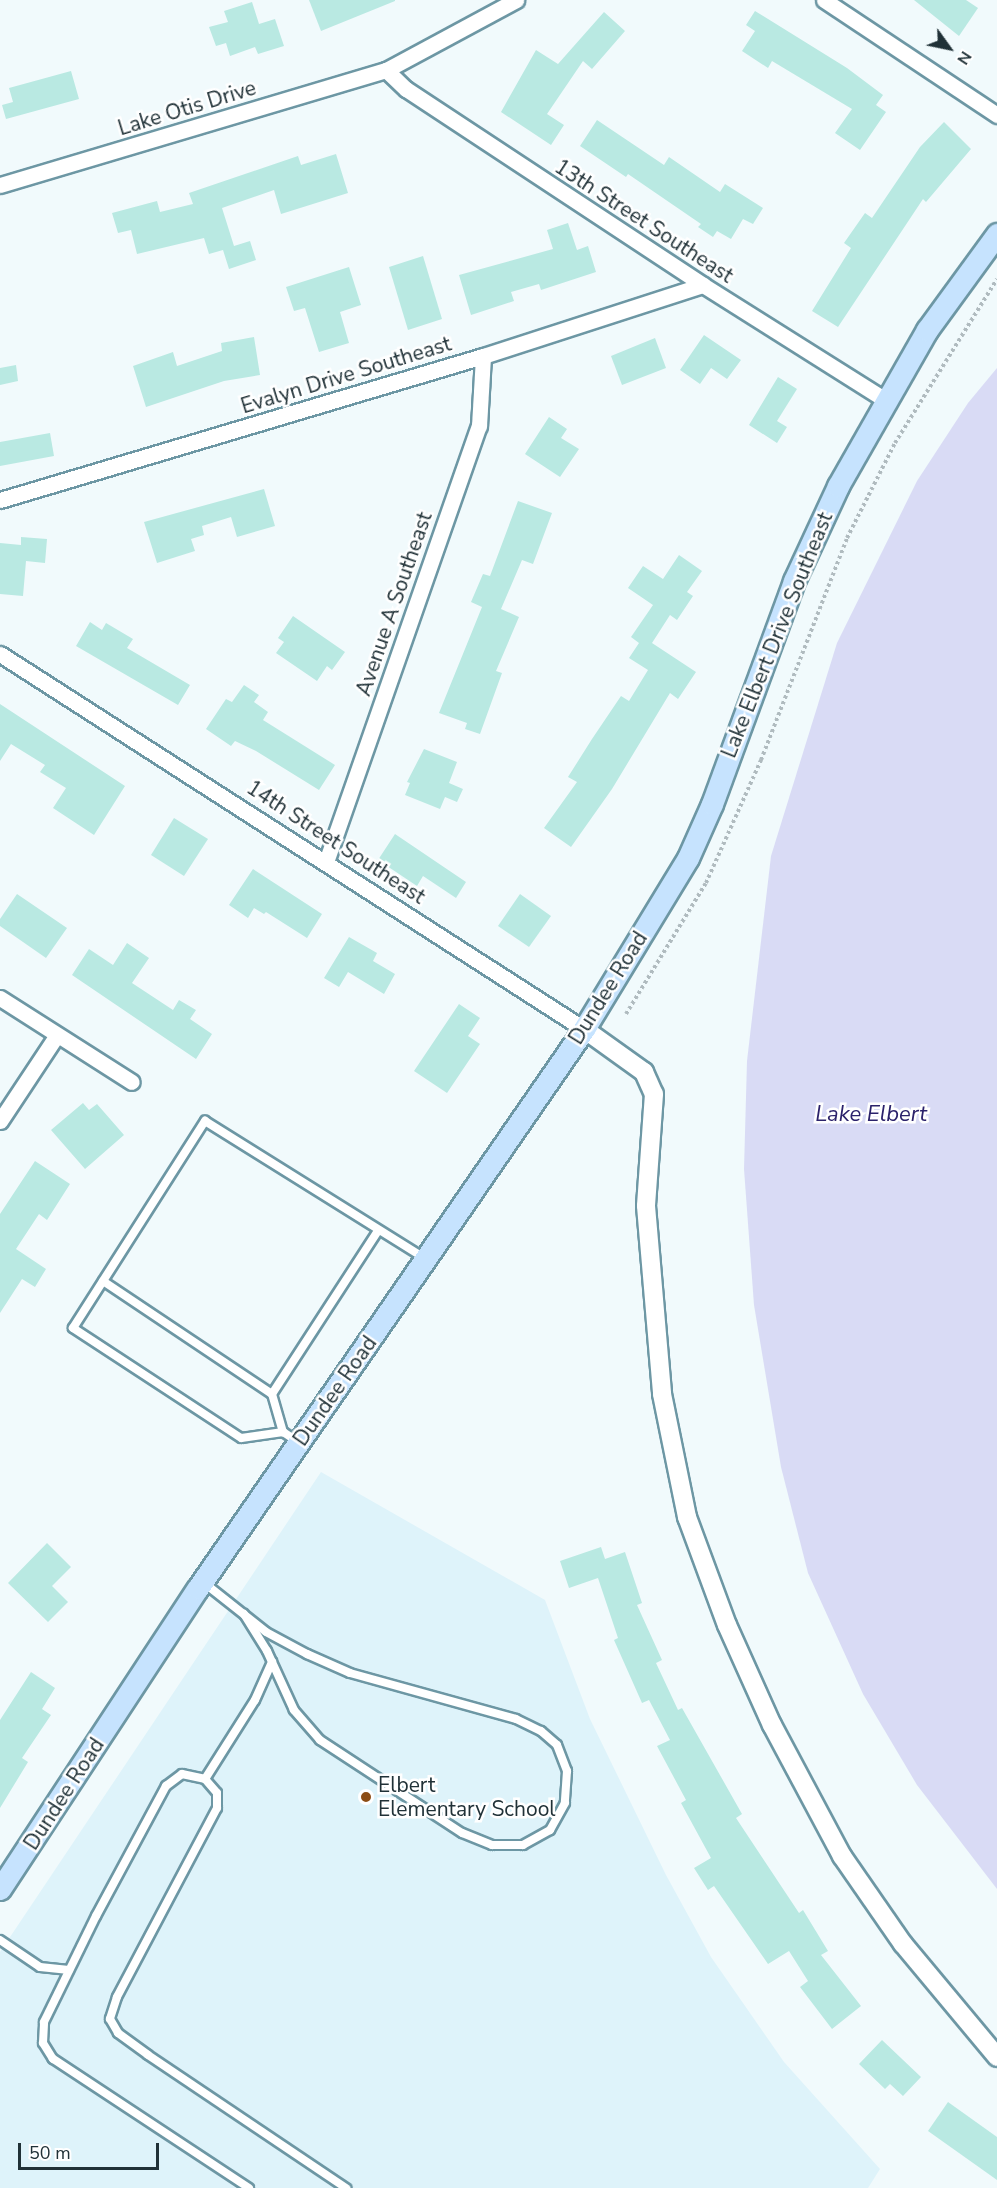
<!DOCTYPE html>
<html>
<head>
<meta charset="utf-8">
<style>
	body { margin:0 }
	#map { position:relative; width:997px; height:2188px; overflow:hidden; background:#f1fafc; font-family:"Nunito Sans",sans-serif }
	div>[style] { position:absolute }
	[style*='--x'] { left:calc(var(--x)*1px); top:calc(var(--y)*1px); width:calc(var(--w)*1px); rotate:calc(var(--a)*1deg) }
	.built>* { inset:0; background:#def3fa }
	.water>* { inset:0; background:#d9dbf5 }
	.building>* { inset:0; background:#b9e9e2 }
	.path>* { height:4px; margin-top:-2px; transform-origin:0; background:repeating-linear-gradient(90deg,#b0bbbf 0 3px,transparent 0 6px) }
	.roads { filter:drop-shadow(2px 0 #6d97a4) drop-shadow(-2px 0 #6d97a4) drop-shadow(0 2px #6d97a4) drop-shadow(0 -2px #6d97a4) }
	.service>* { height:8px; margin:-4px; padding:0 4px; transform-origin:4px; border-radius:4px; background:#fff }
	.minor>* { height:15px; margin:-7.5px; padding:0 7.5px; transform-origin:7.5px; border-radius:7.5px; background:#fff }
	.tertiary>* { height:18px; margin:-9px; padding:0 9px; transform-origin:9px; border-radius:9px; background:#fff }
	.secondary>* { height:21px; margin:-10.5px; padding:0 10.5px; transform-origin:10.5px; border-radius:10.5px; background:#c6e3fe }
	.dots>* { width:16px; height:16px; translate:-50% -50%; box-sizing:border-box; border:3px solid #fff; border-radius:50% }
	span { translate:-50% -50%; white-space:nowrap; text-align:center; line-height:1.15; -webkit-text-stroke:5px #fff; paint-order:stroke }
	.street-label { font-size:21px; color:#203137 }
	.poi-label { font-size:21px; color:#203137 }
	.left { translate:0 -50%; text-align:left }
	.water-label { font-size:22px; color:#2b226b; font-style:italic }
	.north { position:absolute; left:919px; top:18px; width:60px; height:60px; -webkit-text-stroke:4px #fff; paint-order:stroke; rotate:123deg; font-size:16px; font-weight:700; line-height:24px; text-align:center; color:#203137 }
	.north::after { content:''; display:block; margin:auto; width:21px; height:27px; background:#203137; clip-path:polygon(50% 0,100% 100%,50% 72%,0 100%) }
	.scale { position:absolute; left:18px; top:2143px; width:141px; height:27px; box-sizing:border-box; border:3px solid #203137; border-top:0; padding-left:8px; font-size:18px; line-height:21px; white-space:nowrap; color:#203137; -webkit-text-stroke:4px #fff; paint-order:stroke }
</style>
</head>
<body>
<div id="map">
	<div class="built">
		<div style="clip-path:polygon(321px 1472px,545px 1600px,590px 1719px,666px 1875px,711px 1957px,784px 2062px,880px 2169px,868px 2188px,0 2188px,0 1952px)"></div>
	</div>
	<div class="water">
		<div style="clip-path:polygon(997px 368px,997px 1889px,917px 1785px,863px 1694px,808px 1573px,781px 1467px,754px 1305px,744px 1169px,747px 1061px,771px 856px,837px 643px,917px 481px,968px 403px)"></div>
	</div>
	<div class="building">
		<div style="clip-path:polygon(309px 0,395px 0,395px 1px,321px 31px)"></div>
		<div style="clip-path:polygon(914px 0,966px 0,978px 8px,959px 36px)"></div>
		<div style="clip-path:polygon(252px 2px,259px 24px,275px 19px,284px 46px,258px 54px,255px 47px,230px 56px,226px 43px,216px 46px,209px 27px,228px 22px,224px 11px)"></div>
		<div style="clip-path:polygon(755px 11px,847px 68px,883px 95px,876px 105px,886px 112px,860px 150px,835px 133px,852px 109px,772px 61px,768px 68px,742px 51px,755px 31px,746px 25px)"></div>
		<div style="clip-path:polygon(604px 12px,625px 31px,592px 69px,583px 61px,547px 114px,564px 125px,551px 145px,501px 112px,536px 50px,558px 64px)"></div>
		<div style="clip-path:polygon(71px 71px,79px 99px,6px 119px,2px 105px,13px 102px,9px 88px)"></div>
		<div style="clip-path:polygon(597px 120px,664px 165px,669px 157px,720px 192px,725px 184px,763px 208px,753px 224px,743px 219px,731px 239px,717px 231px,713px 237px,698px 227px,701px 224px,628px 174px,626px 177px,580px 146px)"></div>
		<div style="clip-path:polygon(944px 122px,971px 149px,926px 202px,923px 199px,838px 327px,812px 311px,851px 248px,844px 243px,865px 213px,872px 218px,920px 147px)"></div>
		<div style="clip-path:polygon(336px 154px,348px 193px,281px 214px,274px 190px,222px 208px,234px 246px,250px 241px,256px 260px,229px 269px,223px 250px,209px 254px,204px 238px,137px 254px,131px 230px,118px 233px,112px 213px,157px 201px,160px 212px,193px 204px,189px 193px,298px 156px,301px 165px)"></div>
		<div style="clip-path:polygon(568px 223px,577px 250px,588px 246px,596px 272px,541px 290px,539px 284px,511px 292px,514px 301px,471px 315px,459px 275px,553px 249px,547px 230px)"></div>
		<div style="clip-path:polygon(423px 256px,442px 319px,408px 330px,389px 267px)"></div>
		<div style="clip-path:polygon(349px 267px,361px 305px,340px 312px,349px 343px,319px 352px,305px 308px,294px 311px,286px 287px)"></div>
		<div style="clip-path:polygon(704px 335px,741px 360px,727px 379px,711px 368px,700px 384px,680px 370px)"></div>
		<div style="clip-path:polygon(254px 337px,260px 375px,224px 381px,146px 407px,133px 366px,173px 352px,177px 366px,222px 351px,221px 343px)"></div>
		<div style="clip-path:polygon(655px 338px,666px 368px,622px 385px,611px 356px)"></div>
		<div style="clip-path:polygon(16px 365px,18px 381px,0 385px,0 368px)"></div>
		<div style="clip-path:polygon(778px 377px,797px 389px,777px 421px,787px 427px,777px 443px,749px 425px)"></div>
		<div style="clip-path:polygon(549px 417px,567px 429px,561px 438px,579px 449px,560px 477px,525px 454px)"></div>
		<div style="clip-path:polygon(50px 433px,54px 456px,0 466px,0 442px)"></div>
		<div style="clip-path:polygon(264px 489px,275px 526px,237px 537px,231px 517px,202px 526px,204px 535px,191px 539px,195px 551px,157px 563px,144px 522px)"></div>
		<div style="clip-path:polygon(518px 501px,552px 513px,533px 564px,522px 560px,501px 609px,519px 617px,496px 671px,502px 673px,480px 734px,465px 729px,467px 723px,439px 713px,482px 607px,471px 602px,483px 574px,490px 576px)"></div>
		<div style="clip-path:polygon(21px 537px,47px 539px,45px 563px,26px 561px,23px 596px,0 594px,0 543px,21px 545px)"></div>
		<div style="clip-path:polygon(679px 555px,702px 571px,687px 592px,693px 596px,677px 620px,670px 615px,652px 643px,696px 672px,678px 699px,670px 693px,612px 789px,571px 847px,544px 828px,577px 782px,568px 777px,592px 739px,621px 696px,629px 701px,648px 670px,629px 658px,639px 643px,631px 637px,653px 605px,628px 588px,643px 566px,663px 579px)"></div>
		<div style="clip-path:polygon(293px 616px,345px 652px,332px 670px,327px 666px,317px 681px,276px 653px,284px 642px,278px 638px)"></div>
		<div style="clip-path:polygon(90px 622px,102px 630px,106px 623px,133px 639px,127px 648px,190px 685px,178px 705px,76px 646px)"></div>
		<div style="clip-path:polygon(244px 685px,259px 695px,254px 702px,268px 712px,263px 720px,335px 765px,319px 790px,256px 751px,235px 741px,231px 746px,206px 729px,226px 699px,232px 702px)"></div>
		<div style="clip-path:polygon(0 704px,125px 786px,94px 835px,53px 808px,66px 788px,40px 772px,45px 765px,11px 744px,0 761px)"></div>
		<div style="clip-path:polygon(424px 749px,457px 762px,449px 783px,463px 789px,457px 802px,445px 797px,440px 809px,405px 795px,410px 783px,407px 782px)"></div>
		<div style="clip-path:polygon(174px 818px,208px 839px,184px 876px,151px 855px)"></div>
		<div style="clip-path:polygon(395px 834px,466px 882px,456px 898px,423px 876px,417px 886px,378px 860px)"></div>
		<div style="clip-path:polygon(253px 869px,322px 914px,307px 938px,266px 912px,264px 914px,254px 908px,248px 918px,229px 905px)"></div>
		<div style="clip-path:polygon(17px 894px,67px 928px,46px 958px,0 926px,0 919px)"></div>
		<div style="clip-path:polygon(520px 894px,551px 916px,529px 947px,498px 926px)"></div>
		<div style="clip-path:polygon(349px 937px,377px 953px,373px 961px,395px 974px,384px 994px,348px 972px,339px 987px,324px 978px)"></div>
		<div style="clip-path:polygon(127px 943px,149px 958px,132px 983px,173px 1010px,179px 1000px,196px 1010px,190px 1019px,212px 1034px,196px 1059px,72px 975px,89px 949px,113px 965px)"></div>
		<div style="clip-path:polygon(459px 1004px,480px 1018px,468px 1036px,480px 1044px,447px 1093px,414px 1071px)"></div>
		<div style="clip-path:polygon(83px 1103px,89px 1110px,97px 1104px,124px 1135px,85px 1169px,51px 1130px)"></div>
		<div style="clip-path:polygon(35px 1161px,70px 1184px,47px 1220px,39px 1214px,16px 1249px,46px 1269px,35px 1287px,22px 1279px,0 1313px,0 1214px)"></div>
		<div style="clip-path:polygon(47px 1543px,71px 1567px,52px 1586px,68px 1602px,48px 1622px,8px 1583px)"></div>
		<div style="clip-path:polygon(601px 1547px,605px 1559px,625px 1552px,642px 1603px,637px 1605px,662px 1660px,656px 1663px,678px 1710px,682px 1708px,742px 1814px,736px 1818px,799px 1913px,803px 1910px,828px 1951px,821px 1955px,861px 2006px,832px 2029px,800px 1987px,808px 1981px,789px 1951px,768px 1964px,714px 1886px,708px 1890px,694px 1868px,711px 1858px,681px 1803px,686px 1800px,657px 1746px,670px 1740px,649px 1700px,642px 1703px,614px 1640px,618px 1638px,598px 1578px,569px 1588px,560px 1561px)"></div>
		<div style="clip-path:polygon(31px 1672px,55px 1688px,42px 1709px,51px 1715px,22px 1758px,28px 1762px,0 1808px,0 1720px)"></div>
		<div style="clip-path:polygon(882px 2040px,921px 2077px,903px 2096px,890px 2084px,885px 2089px,859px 2064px)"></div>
		<div style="clip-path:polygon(948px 2102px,997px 2137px,997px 2180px,928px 2131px)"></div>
	</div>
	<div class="path">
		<div style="--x:626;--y:1014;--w:153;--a:-58.6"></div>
		<div style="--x:706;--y:883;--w:135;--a:-65.9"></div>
		<div style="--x:761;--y:760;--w:238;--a:-68.8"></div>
		<div style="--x:847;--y:538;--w:106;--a:-63.2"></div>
		<div style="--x:895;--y:443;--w:193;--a:-58.1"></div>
	</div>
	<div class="roads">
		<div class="service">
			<div style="--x:103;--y:1281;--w:203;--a:33.8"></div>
			<div style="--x:272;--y:1394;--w:40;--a:74"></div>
			<div style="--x:272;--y:1394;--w:194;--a:-57"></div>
			<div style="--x:298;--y:1442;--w:18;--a:-146"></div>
			<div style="--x:283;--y:1432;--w:42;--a:171.9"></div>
			<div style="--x:241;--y:1438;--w:201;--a:-146.8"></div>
			<div style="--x:73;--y:1328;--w:246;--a:-57.5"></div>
			<div style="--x:205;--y:1121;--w:258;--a:32"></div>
			<div style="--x:203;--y:1582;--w:80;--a:38.4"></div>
			<div style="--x:266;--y:1632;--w:47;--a:28.2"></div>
			<div style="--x:307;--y:1654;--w:47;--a:23.8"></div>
			<div style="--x:350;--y:1673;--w:172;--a:15.5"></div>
			<div style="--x:516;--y:1719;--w:28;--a:26"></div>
			<div style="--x:541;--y:1731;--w:21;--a:41"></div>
			<div style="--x:557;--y:1745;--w:28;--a:69"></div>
			<div style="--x:567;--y:1771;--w:32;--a:94"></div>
			<div style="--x:565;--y:1803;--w:31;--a:119"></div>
			<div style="--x:550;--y:1830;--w:31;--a:151"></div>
			<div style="--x:523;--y:1845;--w:31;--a:180"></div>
			<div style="--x:492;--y:1845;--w:32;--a:-158"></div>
			<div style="--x:462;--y:1833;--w:170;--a:-146.8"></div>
			<div style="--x:320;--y:1740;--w:40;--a:-131"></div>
			<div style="--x:294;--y:1710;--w:65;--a:-114.6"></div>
			<div style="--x:267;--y:1651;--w:44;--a:-121.9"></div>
			<div style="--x:205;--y:1779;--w:93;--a:-57.7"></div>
			<div style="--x:255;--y:1700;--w:42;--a:-65.9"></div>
			<div style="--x:0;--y:1940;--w:48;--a:34"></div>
			<div style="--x:40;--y:1967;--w:29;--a:6"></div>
			<div style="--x:249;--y:2188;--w:235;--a:-146.6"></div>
			<div style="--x:53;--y:2059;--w:19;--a:-122"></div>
			<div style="--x:43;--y:2043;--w:21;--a:-87"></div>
			<div style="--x:44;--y:2022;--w:118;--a:-63.9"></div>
			<div style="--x:96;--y:1916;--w:148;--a:-61.7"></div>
			<div style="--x:166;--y:1786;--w:20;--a:-37"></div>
			<div style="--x:182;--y:1774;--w:24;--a:12"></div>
			<div style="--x:205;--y:1779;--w:18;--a:49"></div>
			<div style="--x:217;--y:1793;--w:15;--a:90"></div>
			<div style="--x:217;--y:1808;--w:214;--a:117.9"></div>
			<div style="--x:117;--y:1997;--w:23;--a:108"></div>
			<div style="--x:110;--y:2019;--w:16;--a:60"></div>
			<div style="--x:118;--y:2033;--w:37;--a:36"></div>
			<div style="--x:148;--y:2055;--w:239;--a:33.9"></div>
		</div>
		<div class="minor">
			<div style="--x:824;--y:0;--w:208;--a:33.6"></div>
			<div style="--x:386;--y:70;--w:28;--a:44"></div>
			<div style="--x:406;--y:89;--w:356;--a:33.4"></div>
			<div style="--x:703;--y:285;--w:214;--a:32.2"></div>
			<div style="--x:0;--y:185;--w:403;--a:-16.6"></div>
			<div style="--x:386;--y:70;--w:148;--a:-28.3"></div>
			<div style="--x:0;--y:500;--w:504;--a:-16.6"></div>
			<div style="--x:483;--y:356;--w:231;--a:-17.9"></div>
			<div style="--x:0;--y:654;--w:694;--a:32.71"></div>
			<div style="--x:326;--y:862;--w:462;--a:-70.7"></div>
			<div style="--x:479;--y:426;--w:70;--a:-86.7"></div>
			<div style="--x:0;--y:998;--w:156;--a:32.5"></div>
			<div style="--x:0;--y:1121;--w:103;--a:-56.5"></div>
		</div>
		<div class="tertiary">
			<div style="--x:584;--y:1029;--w:74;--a:35.6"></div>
			<div style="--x:644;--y:1072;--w:24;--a:66"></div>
			<div style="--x:654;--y:1094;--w:112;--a:94.1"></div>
			<div style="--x:646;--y:1206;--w:189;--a:85.1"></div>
			<div style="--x:662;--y:1394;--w:126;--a:78.5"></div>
			<div style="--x:687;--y:1517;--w:115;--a:69.7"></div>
			<div style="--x:727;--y:1625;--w:110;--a:65.8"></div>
			<div style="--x:772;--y:1725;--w:149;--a:61.9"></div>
			<div style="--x:842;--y:1856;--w:107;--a:55.3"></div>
			<div style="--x:903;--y:1944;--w:147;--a:50.2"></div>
		</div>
		<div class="secondary">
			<div style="--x:0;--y:1889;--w:360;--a:-56.7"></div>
			<div style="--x:198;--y:1588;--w:679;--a:-55.37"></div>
			<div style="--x:584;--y:1029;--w:200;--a:-58.7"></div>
			<div style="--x:688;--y:858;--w:59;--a:-66"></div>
			<div style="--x:712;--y:804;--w:238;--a:-69.8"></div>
			<div style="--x:794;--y:581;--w:105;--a:-65.1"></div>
			<div style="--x:838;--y:486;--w:180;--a:-60.3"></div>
			<div style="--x:927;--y:330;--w:119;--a:-53.9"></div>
		</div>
	</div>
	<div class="dots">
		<div style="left:366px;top:1797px;background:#8c4c14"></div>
	</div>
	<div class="street-label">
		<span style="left:187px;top:108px;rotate:-17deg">Lake Otis Drive</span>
		<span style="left:644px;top:221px;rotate:33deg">13th Street Southeast</span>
		<span style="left:346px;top:375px;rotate:-17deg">Evalyn Drive Southeast</span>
		<span style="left:394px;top:604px;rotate:-71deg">Avenue A Southeast</span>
		<span style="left:777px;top:635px;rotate:-68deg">Lake Elbert Drive Southeast</span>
		<span style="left:336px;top:842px;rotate:33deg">14th Street Southeast</span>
		<span style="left:608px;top:988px;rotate:-58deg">Dundee Road</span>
		<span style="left:335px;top:1391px;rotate:-55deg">Dundee Road</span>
		<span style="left:64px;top:1794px;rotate:-57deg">Dundee Road</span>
	</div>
	<div class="poi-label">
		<span class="left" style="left:378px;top:1797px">Elbert<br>Elementary School</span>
	</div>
	<div class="water-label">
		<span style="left:871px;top:1115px">Lake Elbert</span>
	</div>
	<div class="north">N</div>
	<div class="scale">50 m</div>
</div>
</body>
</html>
